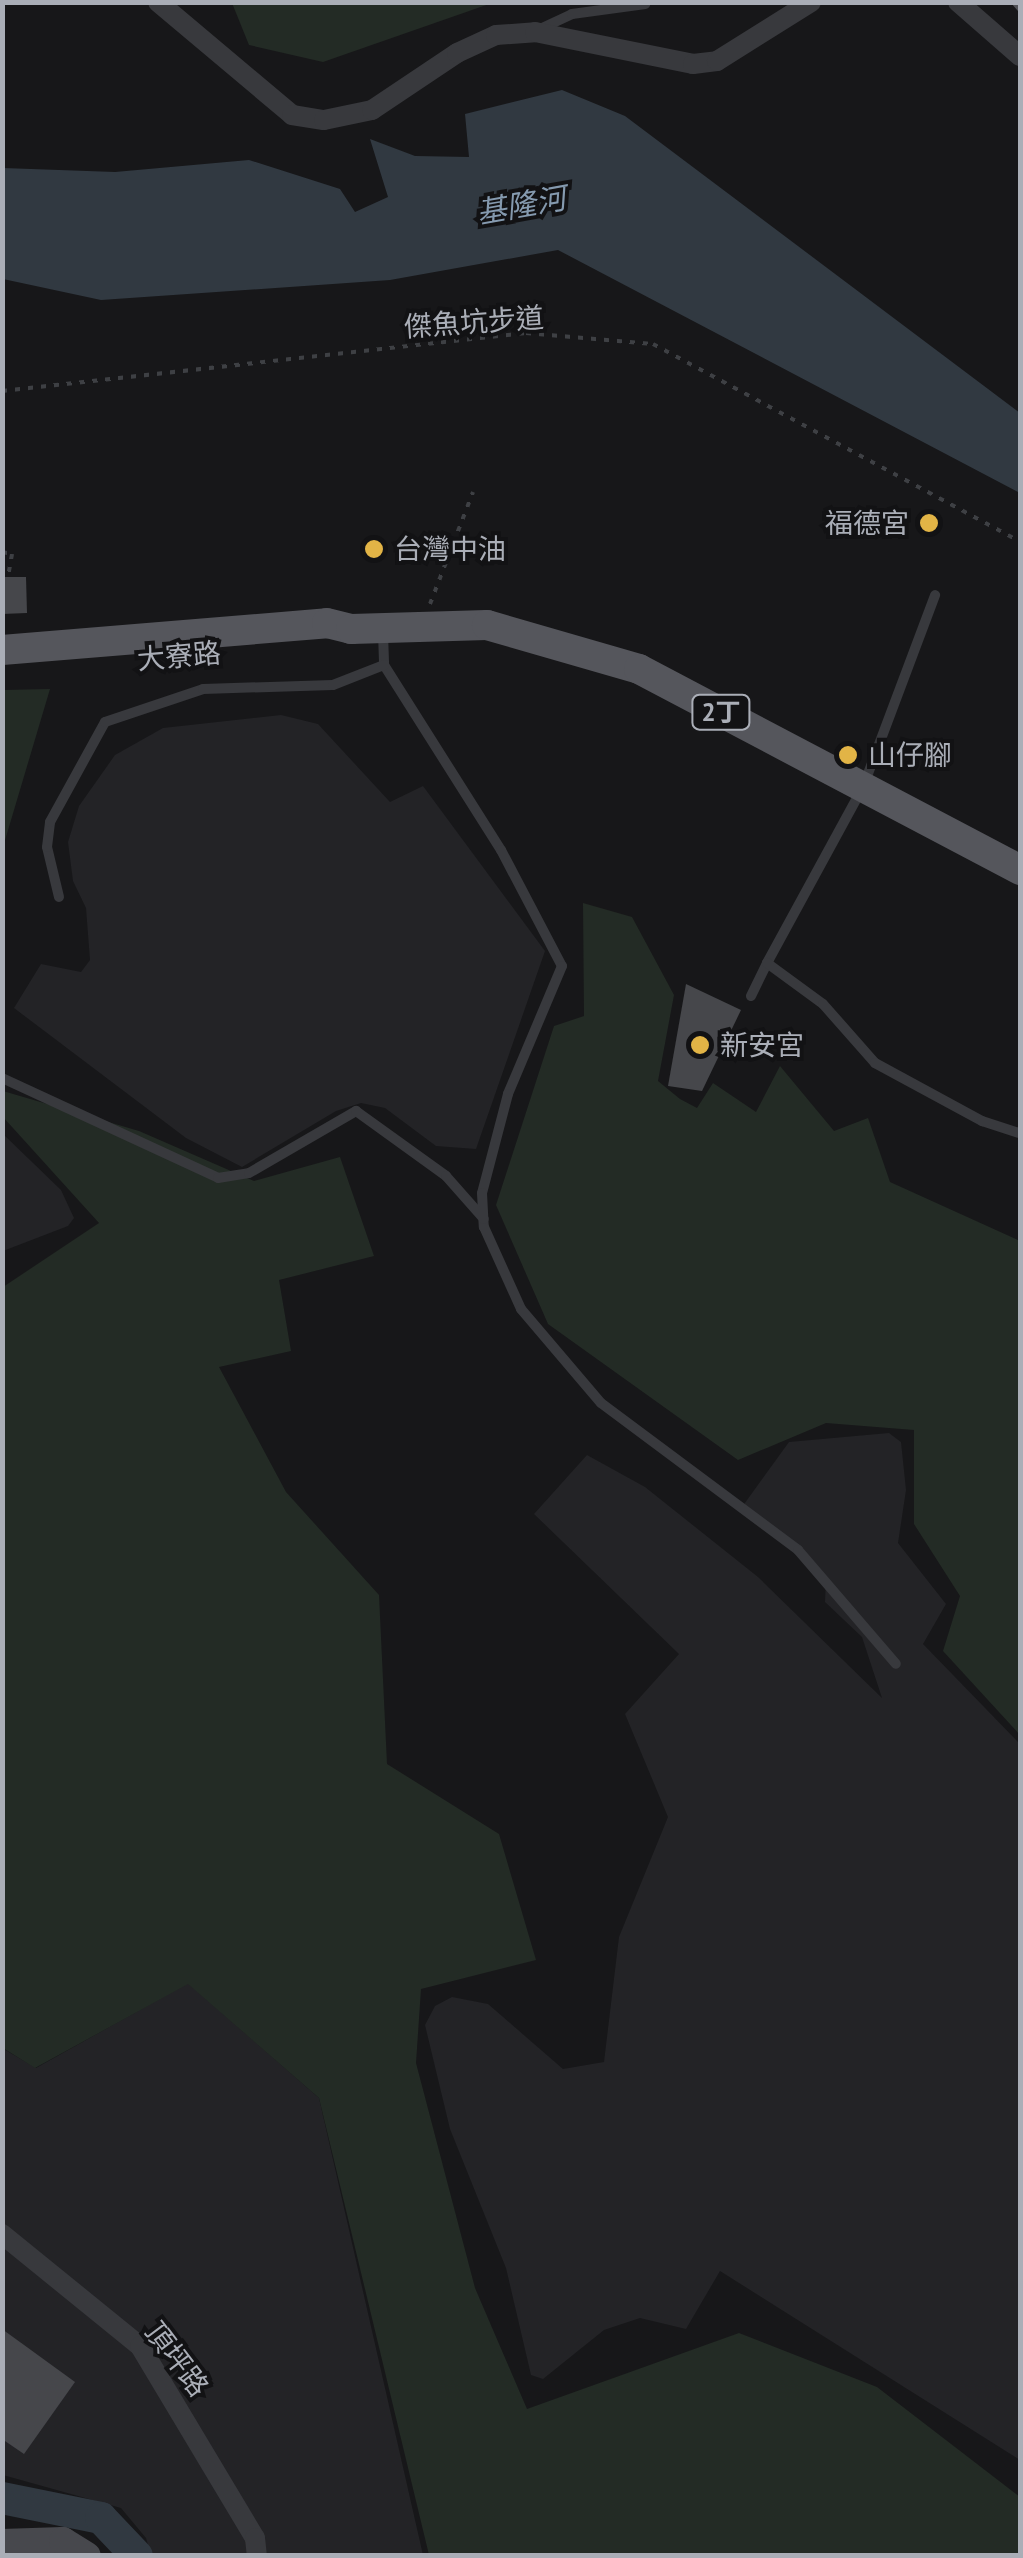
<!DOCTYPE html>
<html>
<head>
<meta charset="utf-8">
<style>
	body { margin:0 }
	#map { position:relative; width:1023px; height:2558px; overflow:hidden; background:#171719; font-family:"PT Sans","Noto Sans TC",sans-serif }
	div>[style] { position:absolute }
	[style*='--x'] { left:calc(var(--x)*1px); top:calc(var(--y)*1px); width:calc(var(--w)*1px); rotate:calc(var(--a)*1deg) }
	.built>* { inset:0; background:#232326 }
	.green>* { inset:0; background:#232b25 }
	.water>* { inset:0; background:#313941 }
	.river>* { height:32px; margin:-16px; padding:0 16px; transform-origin:16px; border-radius:16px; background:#313941 }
	.building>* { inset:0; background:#46474b }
	.path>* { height:4px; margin-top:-2px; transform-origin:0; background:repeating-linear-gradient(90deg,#3e4044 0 5px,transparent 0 13px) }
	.service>* { height:10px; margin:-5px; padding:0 5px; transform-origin:5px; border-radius:5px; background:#38393d }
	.minor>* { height:20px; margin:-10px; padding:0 10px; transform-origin:10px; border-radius:10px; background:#38393d }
	.secondary>* { height:28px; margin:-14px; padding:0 14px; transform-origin:14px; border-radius:14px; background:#47484d }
	.primary>* { height:30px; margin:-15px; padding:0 15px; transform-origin:15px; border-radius:15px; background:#55565c }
	.rail>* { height:5px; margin-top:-2.5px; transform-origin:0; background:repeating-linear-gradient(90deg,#525358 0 12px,transparent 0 22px) }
	.dots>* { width:28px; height:28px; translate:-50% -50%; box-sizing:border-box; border:5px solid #121214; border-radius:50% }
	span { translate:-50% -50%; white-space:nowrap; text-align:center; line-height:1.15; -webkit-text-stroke:8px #121214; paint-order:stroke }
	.shield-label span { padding:2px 8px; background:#121214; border:2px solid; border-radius:8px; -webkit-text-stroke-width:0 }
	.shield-label { font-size:25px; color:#aaaeb7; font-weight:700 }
	.street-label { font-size:28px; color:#aaaeb7 }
	.poi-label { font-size:28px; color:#aaaeb7 }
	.right { translate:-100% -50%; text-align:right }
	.left { translate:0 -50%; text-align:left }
	.water-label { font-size:30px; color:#859aaf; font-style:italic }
	.frame { position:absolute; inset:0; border:5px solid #aaaeb7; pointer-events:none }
</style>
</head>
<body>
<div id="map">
	<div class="built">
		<div style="clip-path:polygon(281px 715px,318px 724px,390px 802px,423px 786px,545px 951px,476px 1149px,436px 1146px,385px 1108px,361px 1103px,336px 1111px,242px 1167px,186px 1138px,14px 1008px,41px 964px,81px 972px,90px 960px,86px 908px,73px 881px,68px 842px,79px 806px,115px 755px,163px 728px)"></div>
		<div style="clip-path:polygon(2px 1133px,61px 1190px,74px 1218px,68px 1226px,3px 1251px)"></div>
		<div style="clip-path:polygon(889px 1433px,901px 1442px,906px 1490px,898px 1543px,946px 1604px,923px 1644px,1020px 1744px,1020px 2460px,720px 2271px,686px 2329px,640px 2318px,604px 2330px,543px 2379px,531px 2375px,506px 2268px,450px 2129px,425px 2025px,435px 2006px,452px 1997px,488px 2004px,563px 2069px,604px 2062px,619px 1937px,668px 1817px,625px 1714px,679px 1654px,534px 1514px,587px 1455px,645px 1487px,758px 1577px,882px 1698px,862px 1637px,825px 1602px,826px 1579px,742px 1507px,789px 1442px)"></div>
		<div style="clip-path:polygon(188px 1983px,319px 2098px,423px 2555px,151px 2555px,146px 2538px,121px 2508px,3px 2475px,2px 2048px,36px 2068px)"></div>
	</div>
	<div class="green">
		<div style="clip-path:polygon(232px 3px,492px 3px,323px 62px,249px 45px)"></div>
		<div style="clip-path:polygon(50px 689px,3px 847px,3px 690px)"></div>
		<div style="clip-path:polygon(583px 903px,632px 917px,674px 995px,658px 1081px,680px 1099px,697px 1108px,713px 1083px,756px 1112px,780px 1066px,834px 1131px,868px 1118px,890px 1182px,1020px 1241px,1020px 1735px,943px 1651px,960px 1596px,914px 1524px,914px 1430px,826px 1423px,738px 1460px,548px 1324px,496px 1205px,554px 1026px,584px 1016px)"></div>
		<div style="clip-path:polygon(3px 1091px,139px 1131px,254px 1181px,340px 1157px,374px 1256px,279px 1280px,291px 1351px,219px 1367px,286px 1492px,379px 1595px,387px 1764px,499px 1834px,536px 1960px,421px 1989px,416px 2063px,475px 2288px,527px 2409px,739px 2333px,877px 2387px,1020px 2497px,1020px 2555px,429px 2555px,319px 2098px,188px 1984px,35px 2068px,3px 2048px,3px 1287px,99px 1223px,3px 1117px)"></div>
	</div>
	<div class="water">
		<div style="clip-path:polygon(562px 90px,625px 116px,1020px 413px,1020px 493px,558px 250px,390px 280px,101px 300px,3px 279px,3px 168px,115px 172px,249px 160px,340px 189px,355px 212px,388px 197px,370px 139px,415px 156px,469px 157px,465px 114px)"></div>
	</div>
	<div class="river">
		<div style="--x:2;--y:2498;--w:101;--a:11.4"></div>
		<div style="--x:101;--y:2518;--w:52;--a:46.5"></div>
	</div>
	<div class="building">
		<div style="clip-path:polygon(2px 577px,26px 577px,27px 613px,2px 614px)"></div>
		<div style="clip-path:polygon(686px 984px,741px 1010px,702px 1091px,668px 1086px)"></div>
		<div style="clip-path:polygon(2px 2329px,75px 2382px,24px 2454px,2px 2439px)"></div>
	</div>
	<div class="path">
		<div style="--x:2;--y:391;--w:527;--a:-6.32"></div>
		<div style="--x:526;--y:333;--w:127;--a:5"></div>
		<div style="--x:653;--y:344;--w:417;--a:28.3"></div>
		<div style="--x:2;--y:552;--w:10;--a:11"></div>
		<div style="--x:12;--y:554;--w:23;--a:100"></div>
		<div style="--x:430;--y:604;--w:120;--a:-69"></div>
	</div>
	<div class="service">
		<div style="--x:540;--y:29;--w:35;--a:-25"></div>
		<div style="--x:572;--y:14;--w:74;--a:-7.8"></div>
		<div style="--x:383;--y:633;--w:32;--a:88"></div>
		<div style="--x:384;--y:665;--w:219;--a:57.7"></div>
		<div style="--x:501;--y:850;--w:131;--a:62.3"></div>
		<div style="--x:562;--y:966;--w:139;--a:112.9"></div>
		<div style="--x:508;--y:1094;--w:102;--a:104.7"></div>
		<div style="--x:482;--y:1193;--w:34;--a:87"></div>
		<div style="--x:484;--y:1227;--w:90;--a:65.7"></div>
		<div style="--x:521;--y:1309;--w:123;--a:49.6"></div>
		<div style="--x:601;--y:1403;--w:246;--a:36.7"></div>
		<div style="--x:798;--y:1550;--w:150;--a:49.3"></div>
		<div style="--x:59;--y:897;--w:51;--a:-103.5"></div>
		<div style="--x:47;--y:847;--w:25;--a:-83"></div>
		<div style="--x:50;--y:822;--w:114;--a:-61.2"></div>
		<div style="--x:105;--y:722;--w:103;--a:-18.6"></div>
		<div style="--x:203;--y:689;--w:130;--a:-1.8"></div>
		<div style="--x:333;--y:685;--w:55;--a:-21.4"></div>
		<div style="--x:767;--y:963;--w:200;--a:-61.4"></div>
		<div style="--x:863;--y:787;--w:205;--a:-69.4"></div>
		<div style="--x:751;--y:996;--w:37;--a:-64"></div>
		<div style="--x:767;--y:963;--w:69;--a:36.2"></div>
		<div style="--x:823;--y:1004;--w:79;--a:48.6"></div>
		<div style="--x:875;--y:1063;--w:122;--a:28.5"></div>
		<div style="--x:982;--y:1121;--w:40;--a:18"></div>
		<div style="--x:2;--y:1078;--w:238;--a:24.8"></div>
		<div style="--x:218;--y:1178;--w:31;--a:-9"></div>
		<div style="--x:249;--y:1173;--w:124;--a:-30.1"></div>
		<div style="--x:356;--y:1111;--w:111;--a:35.8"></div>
		<div style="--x:446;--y:1176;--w:57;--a:48.5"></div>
	</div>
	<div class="minor">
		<div style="--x:158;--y:2;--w:175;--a:40.1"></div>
		<div style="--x:292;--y:115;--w:32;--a:9"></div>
		<div style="--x:324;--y:120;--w:49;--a:-11.8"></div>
		<div style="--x:372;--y:110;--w:102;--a:-33.8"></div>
		<div style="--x:457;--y:53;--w:43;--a:-24.8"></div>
		<div style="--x:496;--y:35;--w:39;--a:-4"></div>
		<div style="--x:535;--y:32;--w:161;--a:11.4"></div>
		<div style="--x:693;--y:64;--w:24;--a:-7"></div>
		<div style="--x:717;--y:61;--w:111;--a:-32.1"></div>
		<div style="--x:958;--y:2;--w:82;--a:41.1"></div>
		<div style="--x:2;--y:2234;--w:178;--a:39.1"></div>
		<div style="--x:140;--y:2346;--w:224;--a:59.1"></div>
		<div style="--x:255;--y:2538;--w:18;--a:84"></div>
	</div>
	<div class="secondary">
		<div style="--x:2;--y:2543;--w:61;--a:-1.9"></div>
		<div style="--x:63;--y:2541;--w:28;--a:32"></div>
	</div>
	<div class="primary">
		<div style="--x:2;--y:650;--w:326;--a:-4.7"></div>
		<div style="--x:327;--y:623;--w:25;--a:14"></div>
		<div style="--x:351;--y:629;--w:136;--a:-1.7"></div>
		<div style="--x:487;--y:625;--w:158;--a:16.1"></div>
		<div style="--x:639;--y:669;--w:431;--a:27.8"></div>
	</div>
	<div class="rail">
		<div style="--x:1014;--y:2;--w:9;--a:49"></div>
	</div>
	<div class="dots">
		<div style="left:929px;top:523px;background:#e2b446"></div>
		<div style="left:374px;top:549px;background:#e2b446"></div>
		<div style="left:848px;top:755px;background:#e2b446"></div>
		<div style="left:700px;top:1045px;background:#e2b446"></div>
	</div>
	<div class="shield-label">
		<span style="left:721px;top:712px">2丁</span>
	</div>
	<div class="street-label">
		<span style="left:474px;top:322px;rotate:-4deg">傑魚坑步道</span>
		<span style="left:179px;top:656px;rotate:-5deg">大寮路</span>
		<span style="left:177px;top:2359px;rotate:53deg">頂坪路</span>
	</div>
	<div class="poi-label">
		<span class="right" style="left:909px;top:523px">福德宮</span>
		<span class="left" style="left:394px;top:549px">台灣中油</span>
		<span class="left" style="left:868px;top:755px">山仔腳</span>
		<span class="left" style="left:720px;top:1045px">新安宮</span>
	</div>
	<div class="water-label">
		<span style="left:521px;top:205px;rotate:-10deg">基隆河</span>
	</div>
	<div class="frame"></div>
</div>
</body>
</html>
